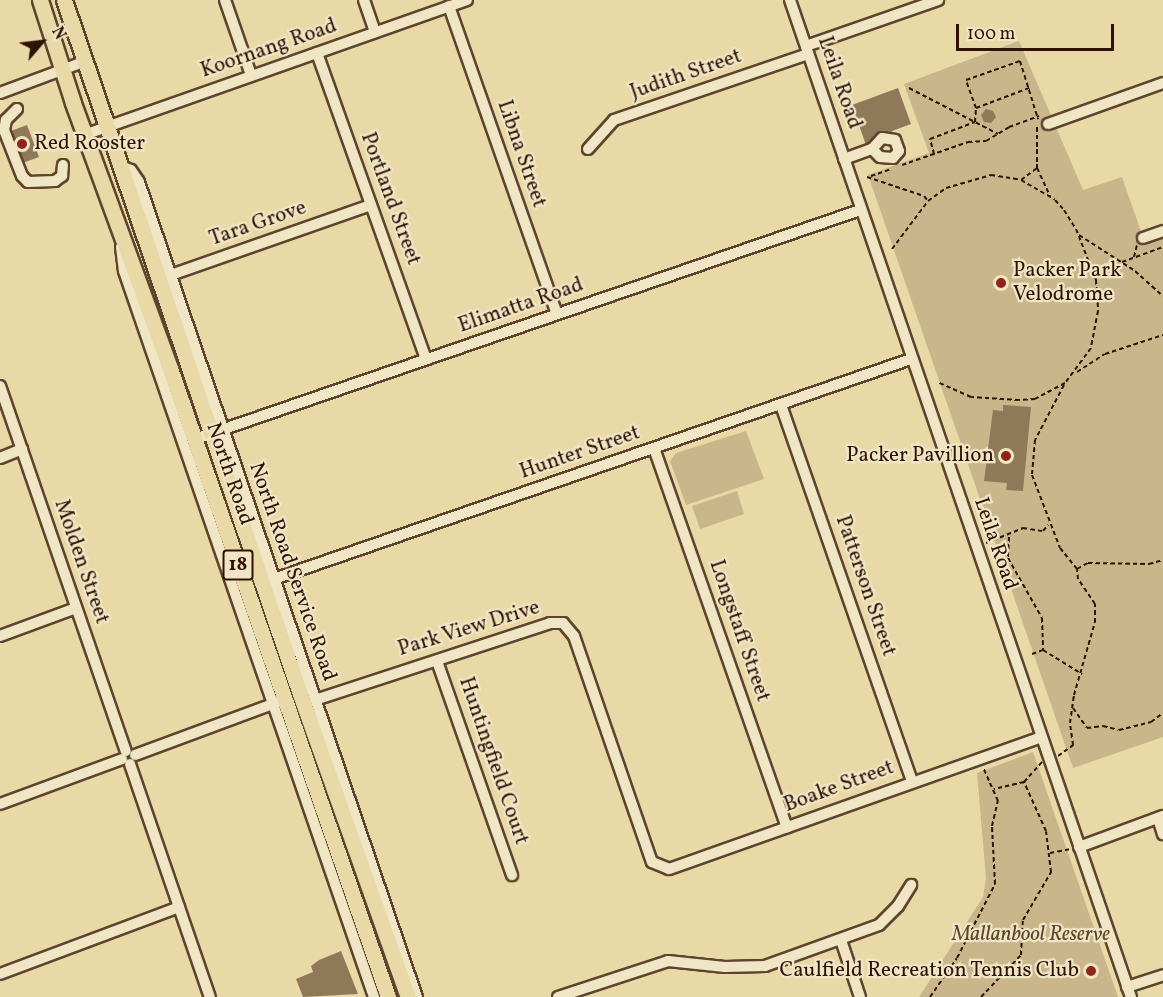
<!DOCTYPE html>
<html>
<head>
<meta charset="utf-8">
<style>
	body { margin:0 }
	#map { position:relative; width:1163px; height:997px; overflow:hidden; background:#e8d9a7; font-family:Vollkorn,serif }
	div>[style] { position:absolute }
	[style*='--x'] { left:calc(var(--x)*1px); top:calc(var(--y)*1px); width:calc(var(--w)*1px); rotate:calc(var(--a)*1deg) }
	.green>* { inset:0; background:#c9b78b }
	.building>* { inset:0; background:#907959 }
	.path>* { height:2px; margin-top:-1px; transform-origin:0; background:repeating-linear-gradient(90deg,#301205 0 4.5px,transparent 0 7.5px) }
	.roads { filter:drop-shadow(2px 0 #5e442e) drop-shadow(-2px 0 #5e442e) drop-shadow(0 2px #5e442e) drop-shadow(0 -2px #5e442e) }
	.minor>* { height:10px; margin:-5px; padding:0 5px; transform-origin:5px; border-radius:5px; background:#f0e6c6 }
	.highway>* { height:15px; margin:-7.5px; padding:0 7.5px; transform-origin:7.5px; border-radius:7.5px; background:#e8d9a7 }
	.dots>* { width:16px; height:16px; translate:-50% -50%; box-sizing:border-box; border:3px solid #f0e6c6; border-radius:50% }
	span { translate:-50% -50%; white-space:nowrap; text-align:center; line-height:1.15; -webkit-text-stroke:4.5px #f0e6c6; paint-order:stroke }
	.shield-label span { padding:2px 4px; background:#f0e6c6; border:2px solid; border-radius:4px; -webkit-text-stroke-width:0 }
	.shield-label { font-size:20px; color:#301205; font-weight:700 }
	.street-label { font-size:21px; color:#301205 }
	.poi-label { font-size:21px; color:#301205 }
	.left { translate:0 -50%; text-align:left }
	.right { translate:-100% -50%; text-align:right }
	.park-label { font-size:21px; color:#5e442d; font-style:italic }
	.north { position:absolute; left:12px; top:12px; width:60px; height:60px; -webkit-text-stroke:4px #f0e6c6; paint-order:stroke; rotate:62deg; font-size:16px; font-weight:700; line-height:24px; text-align:center; color:#301205 }
	.north::after { content:''; display:block; margin:auto; width:21px; height:27px; background:#301205; clip-path:polygon(50% 0,100% 100%,50% 72%,0 100%) }
	.scale { position:absolute; left:956px; top:24px; width:158px; height:27px; box-sizing:border-box; border:3px solid #301205; border-top:0; padding-left:8px; font-size:18px; line-height:21px; white-space:nowrap; color:#301205; -webkit-text-stroke:4px #f0e6c6; paint-order:stroke }
</style>
</head>
<body>
<div id="map">
	<div class="green">
		<div style="clip-path:polygon(1019px 41px,1083px 190px,1122px 177px,1145px 243px,1163px 237px,1163px 737px,1073px 768px,868px 175px,929px 153px,904px 84px)"></div>
		<div style="clip-path:polygon(746px 431px,764px 479px,686px 505px,670px 461px,676px 453px)"></div>
		<div style="clip-path:polygon(737px 491px,744px 514px,700px 529px,692px 506px)"></div>
		<div style="clip-path:polygon(1033px 752px,1118px 997px,919px 997px,983px 897px,986px 878px,977px 773px)"></div>
	</div>
	<div class="building">
		<div style="clip-path:polygon(898px 88px,911px 124px,892px 131px,895px 138px,867px 148px,852px 105px)"></div>
		<div style="clip-path:polygon(986px 109px,993px 111px,996px 117px,991px 123px,984px 122px,981px 115px)"></div>
		<div style="clip-path:polygon(27px 125px,39px 157px,20px 164px,8px 132px)"></div>
		<div style="clip-path:polygon(1003px 405px,1031px 407px,1023px 491px,1006px 490px,1007px 483px,984px 481px,993px 410px,1003px 411px)"></div>
		<div style="clip-path:polygon(341px 951px,358px 994px,303px 997px,296px 979px,313px 972px,311px 966px,319px 960px)"></div>
	</div>
	<div class="path">
		<div style="--x:909;--y:88;--w:100;--a:27.3"></div>
		<div style="--x:976;--y:108;--w:57;--a:-20.7"></div>
		<div style="--x:1037;--y:127;--w:41;--a:90"></div>
		<div style="--x:1037;--y:168;--w:31;--a:65"></div>
		<div style="--x:934;--y:154;--w:16;--a:-105"></div>
		<div style="--x:930;--y:139;--w:48;--a:-20.7"></div>
		<div style="--x:975;--y:122;--w:14;--a:-86"></div>
		<div style="--x:976;--y:108;--w:30;--a:-110"></div>
		<div style="--x:966;--y:80;--w:57;--a:-19.4"></div>
		<div style="--x:1020;--y:61;--w:61;--a:72.8"></div>
		<div style="--x:902;--y:165;--w:70;--a:-19.2"></div>
		<div style="--x:968;--y:142;--w:18;--a:-3"></div>
		<div style="--x:986;--y:141;--w:27;--a:-31"></div>
		<div style="--x:1009;--y:127;--w:32;--a:-20"></div>
		<div style="--x:871;--y:176;--w:21;--a:-19"></div>
		<div style="--x:867;--y:177;--w:60;--a:18.4"></div>
		<div style="--x:924;--y:196;--w:6;--a:51"></div>
		<div style="--x:1021;--y:180;--w:20;--a:-37"></div>
		<div style="--x:1079;--y:235;--w:67;--a:32.7"></div>
		<div style="--x:1135;--y:271;--w:38;--a:42"></div>
		<div style="--x:892;--y:249;--w:60;--a:-53.1"></div>
		<div style="--x:928;--y:201;--w:22;--a:-36"></div>
		<div style="--x:946;--y:188;--w:47;--a:-16.1"></div>
		<div style="--x:991;--y:175;--w:30;--a:9"></div>
		<div style="--x:1021;--y:180;--w:39;--a:30"></div>
		<div style="--x:1055;--y:200;--w:13;--a:48"></div>
		<div style="--x:1064;--y:210;--w:22;--a:58"></div>
		<div style="--x:1076;--y:229;--w:55;--a:68.6"></div>
		<div style="--x:1096;--y:280;--w:31;--a:86"></div>
		<div style="--x:1098;--y:311;--w:38;--a:101"></div>
		<div style="--x:1091;--y:348;--w:44;--a:126.6"></div>
		<div style="--x:1065;--y:383;--w:34;--a:152"></div>
		<div style="--x:1035;--y:399;--w:16;--a:176"></div>
		<div style="--x:1019;--y:400;--w:48;--a:-176.4"></div>
		<div style="--x:971;--y:397;--w:36;--a:-156"></div>
		<div style="--x:1134;--y:257;--w:12;--a:-76"></div>
		<div style="--x:1122;--y:262;--w:44;--a:-20.1"></div>
		<div style="--x:1077;--y:372;--w:33;--a:-33"></div>
		<div style="--x:1105;--y:354;--w:61;--a:-18.1"></div>
		<div style="--x:1064;--y:385;--w:62;--a:117.8"></div>
		<div style="--x:1035;--y:440;--w:35;--a:95"></div>
		<div style="--x:1032;--y:475;--w:78;--a:69"></div>
		<div style="--x:1060;--y:548;--w:27;--a:51"></div>
		<div style="--x:1077;--y:569;--w:13;--a:-29"></div>
		<div style="--x:1088;--y:563;--w:61;--a:0.9"></div>
		<div style="--x:1149;--y:564;--w:15;--a:-16"></div>
		<div style="--x:1009;--y:537;--w:21;--a:93"></div>
		<div style="--x:1008;--y:558;--w:69;--a:60.5"></div>
		<div style="--x:1042;--y:618;--w:32;--a:88"></div>
		<div style="--x:986;--y:543;--w:40;--a:-22"></div>
		<div style="--x:1023;--y:528;--w:20;--a:9"></div>
		<div style="--x:1043;--y:531;--w:8;--a:-50"></div>
		<div style="--x:1032;--y:654;--w:12;--a:-20"></div>
		<div style="--x:1043;--y:650;--w:46;--a:31.6"></div>
		<div style="--x:1073;--y:708;--w:24;--a:55"></div>
		<div style="--x:1087;--y:728;--w:16;--a:-7"></div>
		<div style="--x:1103;--y:726;--w:16;--a:14"></div>
		<div style="--x:1119;--y:730;--w:33;--a:-14"></div>
		<div style="--x:1151;--y:722;--w:15;--a:-37"></div>
		<div style="--x:1058;--y:756;--w:19;--a:-36"></div>
		<div style="--x:1073;--y:745;--w:22;--a:-98"></div>
		<div style="--x:1070;--y:723;--w:28;--a:-82"></div>
		<div style="--x:1074;--y:695;--w:76;--a:-74"></div>
		<div style="--x:1095;--y:622;--w:18;--a:-90"></div>
		<div style="--x:1095;--y:604;--w:30;--a:-124"></div>
		<div style="--x:1078;--y:579;--w:10;--a:-96"></div>
		<div style="--x:1024;--y:782;--w:27;--a:-48"></div>
		<div style="--x:1050;--y:853;--w:20;--a:-11"></div>
		<div style="--x:930;--y:997;--w:47;--a:-55.3"></div>
		<div style="--x:957;--y:958;--w:83;--a:-62.8"></div>
		<div style="--x:995;--y:884;--w:58;--a:-93"></div>
		<div style="--x:992;--y:826;--w:26;--a:-77"></div>
		<div style="--x:998;--y:801;--w:37;--a:-114"></div>
		<div style="--x:981;--y:997;--w:58;--a:-46.4"></div>
		<div style="--x:1021;--y:955;--w:35;--a:-87"></div>
		<div style="--x:1023;--y:920;--w:56;--a:-59.7"></div>
		<div style="--x:1051;--y:872;--w:41;--a:-97"></div>
		<div style="--x:1046;--y:831;--w:54;--a:-114.2"></div>
		<div style="--x:1024;--y:782;--w:31;--a:167"></div>
	</div>
	<div class="roads">
		<div class="minor">
			<div style="--x:225;--y:0;--w:79;--a:70.9"></div>
			<div style="--x:364;--y:0;--w:34;--a:71"></div>
			<div style="--x:790;--y:0;--w:1054;--a:71.12"></div>
			<div style="--x:449;--y:6;--w:326;--a:70.7"></div>
			<div style="--x:806;--y:46;--w:140;--a:-19.2"></div>
			<div style="--x:317;--y:53;--w:325;--a:70.4"></div>
			<div style="--x:0;--y:93;--w:92;--a:-20.4"></div>
			<div style="--x:17;--y:109;--w:16;--a:135"></div>
			<div style="--x:6;--y:120;--w:10;--a:101"></div>
			<div style="--x:4;--y:130;--w:49;--a:68.6"></div>
			<div style="--x:22;--y:176;--w:8;--a:45"></div>
			<div style="--x:28;--y:182;--w:27;--a:-2"></div>
			<div style="--x:55;--y:181;--w:9;--a:-36"></div>
			<div style="--x:62;--y:176;--w:11;--a:-85"></div>
			<div style="--x:1048;--y:124;--w:122;--a:-19.6"></div>
			<div style="--x:84;--y:135;--w:406;--a:-19.4"></div>
			<div style="--x:588;--y:149;--w:39;--a:-48"></div>
			<div style="--x:614;--y:120;--w:205;--a:-18.8"></div>
			<div style="--x:844;--y:159;--w:30;--a:-20"></div>
			<div style="--x:872;--y:149;--w:11;--a:45"></div>
			<div style="--x:880;--y:157;--w:13;--a:4"></div>
			<div style="--x:893;--y:158;--w:9;--a:-49"></div>
			<div style="--x:899;--y:151;--w:12;--a:-110"></div>
			<div style="--x:895;--y:140;--w:13;--a:-171"></div>
			<div style="--x:882;--y:138;--w:15;--a:132"></div>
			<div style="--x:122;--y:167;--w:9;--a:18"></div>
			<div style="--x:131;--y:170;--w:14;--a:56"></div>
			<div style="--x:139;--y:182;--w:861;--a:71.17"></div>
			<div style="--x:1143;--y:238;--w:21;--a:-19"></div>
			<div style="--x:121;--y:247;--w:24;--a:83"></div>
			<div style="--x:124;--y:271;--w:768;--a:71"></div>
			<div style="--x:165;--y:277;--w:218;--a:-19.3"></div>
			<div style="--x:0;--y:386;--w:386;--a:71"></div>
			<div style="--x:781;--y:405;--w:398;--a:70.8"></div>
			<div style="--x:195;--y:439;--w:703;--a:-19"></div>
			<div style="--x:654;--y:448;--w:402;--a:70.7"></div>
			<div style="--x:0;--y:458;--w:24;--a:-22"></div>
			<div style="--x:268;--y:581;--w:680;--a:-19.05"></div>
			<div style="--x:0;--y:636;--w:81;--a:-20.2"></div>
			<div style="--x:437;--y:661;--w:227;--a:70.7"></div>
			<div style="--x:315;--y:700;--w:247;--a:-18.1"></div>
			<div style="--x:550;--y:623;--w:13;--a:0"></div>
			<div style="--x:563;--y:623;--w:17;--a:50"></div>
			<div style="--x:574;--y:636;--w:239;--a:71"></div>
			<div style="--x:652;--y:862;--w:18;--a:22"></div>
			<div style="--x:669;--y:869;--w:395;--a:-19.5"></div>
			<div style="--x:135;--y:755;--w:153;--a:-20.3"></div>
			<div style="--x:130;--y:764;--w:246;--a:71.1"></div>
			<div style="--x:0;--y:804;--w:130;--a:-20.2"></div>
			<div style="--x:1158;--y:818;--w:17;--a:73"></div>
			<div style="--x:1079;--y:847;--w:90;--a:-20.3"></div>
			<div style="--x:841;--y:940;--w:60;--a:71.6"></div>
			<div style="--x:0;--y:974;--w:191;--a:-20.5"></div>
			<div style="--x:1127;--y:987;--w:38;--a:-18"></div>
			<div style="--x:558;--y:997;--w:116;--a:-18.1"></div>
			<div style="--x:668;--y:961;--w:57;--a:6"></div>
			<div style="--x:725;--y:967;--w:40;--a:-1.4"></div>
			<div style="--x:765;--y:966;--w:121;--a:-19.8"></div>
			<div style="--x:879;--y:925;--w:27;--a:-45"></div>
			<div style="--x:898;--y:906;--w:25;--a:-58"></div>
		</div>
		<div class="highway">
			<div style="--x:40;--y:0;--w:108;--a:72.2"></div>
			<div style="--x:73;--y:103;--w:282;--a:69.9"></div>
			<div style="--x:170;--y:368;--w:666;--a:70.88"></div>
			<div style="--x:64;--y:0;--w:733;--a:71.22"></div>
			<div style="--x:300;--y:694;--w:322;--a:70.4"></div>
		</div>
	</div>
	<div class="dots">
		<div style="left:22px;top:144px;background:#8f2418"></div>
		<div style="left:1001px;top:283px;background:#8f2418"></div>
		<div style="left:1006px;top:456px;background:#8f2418"></div>
		<div style="left:1091px;top:971px;background:#8f2418"></div>
	</div>
	<div class="shield-label">
		<span style="left:238px;top:565px">18</span>
	</div>
	<div class="street-label">
		<span style="left:269px;top:49px;rotate:-19deg">Koornang Road</span>
		<span style="left:686px;top:75px;rotate:-19deg">Judith Street</span>
		<span style="left:839px;top:83px;rotate:71deg">Leila Road</span>
		<span style="left:521px;top:154px;rotate:71deg">Libna Street</span>
		<span style="left:390px;top:199px;rotate:70deg">Portland Street</span>
		<span style="left:258px;top:224px;rotate:-19deg">Tara Grove</span>
		<span style="left:521px;top:306px;rotate:-19deg">Elimatta Road</span>
		<span style="left:580px;top:453px;rotate:-19deg">Hunter Street</span>
		<span style="left:229px;top:474px;rotate:71deg">North Road</span>
		<span style="left:995px;top:544px;rotate:71deg">Leila Road</span>
		<span style="left:81px;top:562px;rotate:71deg">Molden Street</span>
		<span style="left:292px;top:572px;rotate:71deg">North Road Service Road</span>
		<span style="left:865px;top:586px;rotate:71deg">Patterson Street</span>
		<span style="left:469px;top:629px;rotate:-17deg">Park View Drive</span>
		<span style="left:739px;top:631px;rotate:71deg">Longstaff Street</span>
		<span style="left:493px;top:761px;rotate:71deg">Huntingfield Court</span>
		<span style="left:839px;top:787px;rotate:-20deg">Boake Street</span>
	</div>
	<div class="poi-label">
		<span class="left" style="left:34px;top:144px">Red Rooster</span>
		<span class="left" style="left:1013px;top:283px">Packer Park<br>Velodrome</span>
		<span class="right" style="left:994px;top:456px">Packer Pavillion</span>
		<span class="right" style="left:1079px;top:971px">Caulfield Recreation Tennis Club</span>
	</div>
	<div class="park-label">
		<span style="left:1031px;top:935px">Mallanbool Reserve</span>
	</div>
	<div class="north">N</div>
	<div class="scale">100 m</div>
</div>
</body>
</html>
